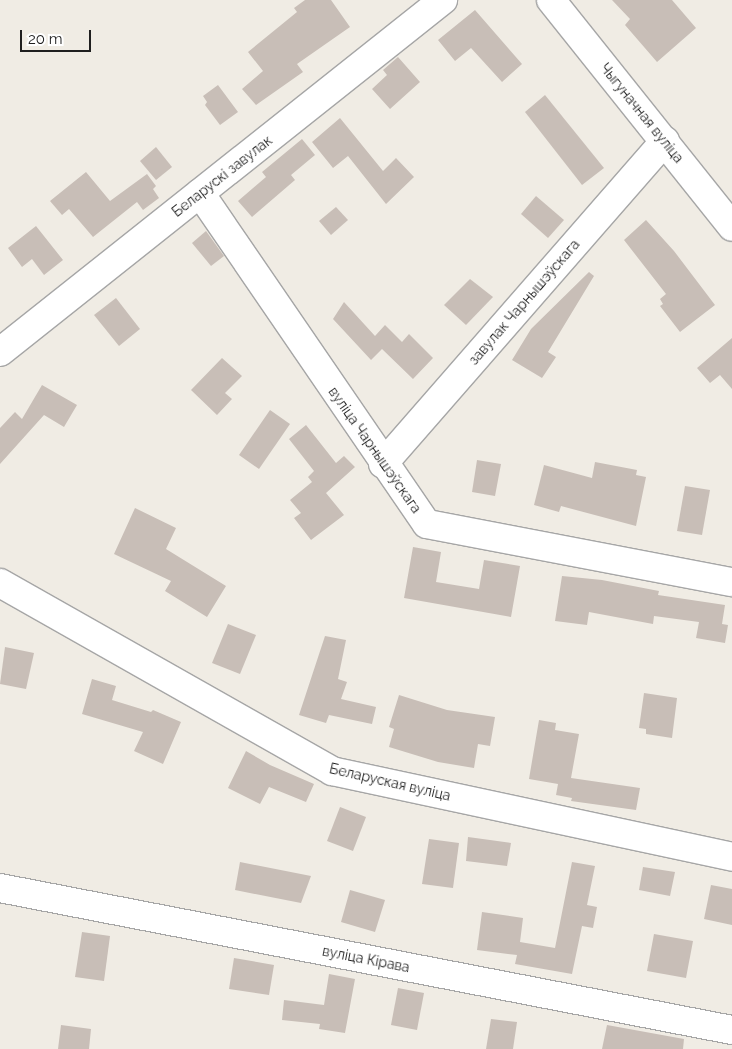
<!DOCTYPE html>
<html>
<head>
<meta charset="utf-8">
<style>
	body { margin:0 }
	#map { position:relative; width:732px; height:1049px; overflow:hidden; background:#f0ece4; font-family:Raleway,sans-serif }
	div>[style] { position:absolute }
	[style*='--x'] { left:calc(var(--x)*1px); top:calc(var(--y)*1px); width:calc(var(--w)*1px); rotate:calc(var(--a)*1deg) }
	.building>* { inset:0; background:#c8beb7 }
	.roads { filter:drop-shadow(1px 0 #a6a6a6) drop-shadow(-1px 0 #a6a6a6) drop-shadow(0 1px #a6a6a6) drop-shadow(0 -1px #a6a6a6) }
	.minor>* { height:28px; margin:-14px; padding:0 14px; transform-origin:14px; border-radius:14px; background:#fff }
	span { translate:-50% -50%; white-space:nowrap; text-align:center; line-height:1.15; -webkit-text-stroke:4px #fff; paint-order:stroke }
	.street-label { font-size:14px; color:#1f1f1f }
	.scale { position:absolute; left:20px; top:30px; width:71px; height:22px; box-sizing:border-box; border:2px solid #1f1f1f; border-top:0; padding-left:6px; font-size:15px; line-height:18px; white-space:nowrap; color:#1f1f1f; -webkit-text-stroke:4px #fff; paint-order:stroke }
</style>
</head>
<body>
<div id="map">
	<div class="building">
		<div style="clip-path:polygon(305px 0,331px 0,350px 27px,297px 64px,303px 72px,256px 105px,242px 89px,263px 71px,248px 52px,297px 12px,294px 8px)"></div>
		<div style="clip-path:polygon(612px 0,672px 0,696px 28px,657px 62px,625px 25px,630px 19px)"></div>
		<div style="clip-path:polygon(475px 10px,522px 64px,502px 82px,471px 48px,455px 61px,438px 40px)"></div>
		<div style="clip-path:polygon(398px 57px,420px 82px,390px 109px,372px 89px,387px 75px,383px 70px)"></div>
		<div style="clip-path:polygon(218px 85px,238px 112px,220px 125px,205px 105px,207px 102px,203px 96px)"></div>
		<div style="clip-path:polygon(545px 95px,604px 168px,582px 185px,525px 112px)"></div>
		<div style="clip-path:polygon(340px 118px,383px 171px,396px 158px,414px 177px,386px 204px,348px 156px,333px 168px,312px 142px)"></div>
		<div style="clip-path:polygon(302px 139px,315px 155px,291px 175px,295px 180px,252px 217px,238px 201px,266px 177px,262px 172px)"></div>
		<div style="clip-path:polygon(156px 147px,172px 167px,156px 180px,140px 161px)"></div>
		<div style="clip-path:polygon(86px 172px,110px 201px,147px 174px,156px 186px,153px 189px,159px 198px,143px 210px,137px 202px,93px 237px,69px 209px,62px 215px,50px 201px)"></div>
		<div style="clip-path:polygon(536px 196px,564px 220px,548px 238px,521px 214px)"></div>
		<div style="clip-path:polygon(336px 207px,348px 220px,331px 235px,319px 221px)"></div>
		<div style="clip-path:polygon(646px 220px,674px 251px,715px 305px,680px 332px,660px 306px,663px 304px,660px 299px,666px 294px,624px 240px)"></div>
		<div style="clip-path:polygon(36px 226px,63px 260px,44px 275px,32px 259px,22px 267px,8px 248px)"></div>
		<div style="clip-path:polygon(206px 231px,224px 256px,211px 266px,192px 243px)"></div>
		<div style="clip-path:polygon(589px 272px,594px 276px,548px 352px,556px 357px,542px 378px,512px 360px,531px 329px)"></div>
		<div style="clip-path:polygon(470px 279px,493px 297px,466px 325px,444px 305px)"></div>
		<div style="clip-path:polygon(116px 298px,140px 329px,119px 346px,94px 315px)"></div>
		<div style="clip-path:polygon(344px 302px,375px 336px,385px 325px,402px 342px,409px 334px,433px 358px,413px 379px,382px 349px,371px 360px,333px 319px)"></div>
		<div style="clip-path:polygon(732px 338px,732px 389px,720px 375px,710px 383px,697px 368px)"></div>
		<div style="clip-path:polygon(222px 358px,242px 376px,225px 393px,232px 399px,217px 415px,191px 390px)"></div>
		<div style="clip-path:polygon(42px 385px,77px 405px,64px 427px,44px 415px,0 464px,0 428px,15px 412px,22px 419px)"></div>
		<div style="clip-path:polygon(270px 410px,290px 424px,259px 469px,239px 455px)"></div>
		<div style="clip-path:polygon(306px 425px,336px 463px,344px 456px,355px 467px,326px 493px,344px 515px,311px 540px,294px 518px,301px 513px,290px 500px,312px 482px,308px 477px,314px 471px,289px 439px)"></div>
		<div style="clip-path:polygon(477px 460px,501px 464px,495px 496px,472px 492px)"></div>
		<div style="clip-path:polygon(595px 462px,637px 470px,636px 475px,646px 477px,636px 526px,561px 506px,559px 512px,534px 505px,544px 465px,592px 478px)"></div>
		<div style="clip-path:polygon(685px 486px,710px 490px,702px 535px,677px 531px)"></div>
		<div style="clip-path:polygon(135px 508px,176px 528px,166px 549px,226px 586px,207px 617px,165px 591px,171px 581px,114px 554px)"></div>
		<div style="clip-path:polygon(413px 547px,441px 552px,436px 582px,479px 589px,484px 560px,520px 566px,511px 617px,404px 598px)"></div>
		<div style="clip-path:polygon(562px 576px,602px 580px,659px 591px,658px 595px,725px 605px,722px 624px,728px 625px,725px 643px,696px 638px,699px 622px,654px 616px,653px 624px,589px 612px,587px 625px,555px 621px)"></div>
		<div style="clip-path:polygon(228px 624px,256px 635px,240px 674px,212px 663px)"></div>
		<div style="clip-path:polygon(325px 636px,346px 640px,338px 679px,347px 682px,341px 699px,376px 707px,372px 724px,329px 715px,326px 723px,299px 715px)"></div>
		<div style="clip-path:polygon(5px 647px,34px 653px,26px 689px,0 684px)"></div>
		<div style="clip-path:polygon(92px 679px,116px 686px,112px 700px,151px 712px,153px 710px,181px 722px,163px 764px,134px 751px,143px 732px,82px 714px)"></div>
		<div style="clip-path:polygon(644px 693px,677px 698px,672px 738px,646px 734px,646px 729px,639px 728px)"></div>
		<div style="clip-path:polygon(399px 695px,447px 710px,495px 717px,490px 746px,478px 744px,474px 768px,438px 762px,389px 747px,394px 729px,389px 727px)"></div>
		<div style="clip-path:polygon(539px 720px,556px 723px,555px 730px,579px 734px,571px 778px,640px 788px,636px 810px,571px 801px,572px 798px,556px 795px,558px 784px,529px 779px)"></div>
		<div style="clip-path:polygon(246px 751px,270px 765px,314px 784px,306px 802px,269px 787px,260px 804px,228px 788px)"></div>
		<div style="clip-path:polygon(340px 807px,366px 817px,353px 851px,327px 841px)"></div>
		<div style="clip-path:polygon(468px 837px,511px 843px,507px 866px,466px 861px)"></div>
		<div style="clip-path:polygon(429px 839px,459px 843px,453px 888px,422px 884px)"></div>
		<div style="clip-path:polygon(240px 862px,311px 876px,301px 903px,235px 890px)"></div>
		<div style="clip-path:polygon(572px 862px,595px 866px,587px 905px,597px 907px,593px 928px,582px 926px,572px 974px,515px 964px,517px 955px,477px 950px,482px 912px,523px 918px,520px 942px,555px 948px)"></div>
		<div style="clip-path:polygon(643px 867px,675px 872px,670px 896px,639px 890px)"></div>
		<div style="clip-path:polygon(711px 885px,732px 889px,732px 925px,704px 919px)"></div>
		<div style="clip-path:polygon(350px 890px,385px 900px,375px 932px,341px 922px)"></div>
		<div style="clip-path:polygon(82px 932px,110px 936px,104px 981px,75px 977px)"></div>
		<div style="clip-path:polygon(654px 934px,693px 941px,686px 978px,647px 971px)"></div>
		<div style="clip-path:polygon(234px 958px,274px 965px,269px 995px,229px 989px)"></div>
		<div style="clip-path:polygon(329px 974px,355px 979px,345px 1033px,319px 1029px,320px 1024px,282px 1020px,284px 1000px,324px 1005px)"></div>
		<div style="clip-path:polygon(398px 988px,424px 993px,417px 1030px,391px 1025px)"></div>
		<div style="clip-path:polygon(491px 1019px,517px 1022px,513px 1049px,486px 1049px)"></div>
		<div style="clip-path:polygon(61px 1025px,91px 1029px,89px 1049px,58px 1049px)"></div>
		<div style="clip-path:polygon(607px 1025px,684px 1039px,683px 1049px,602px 1049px)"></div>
	</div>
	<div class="roads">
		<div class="minor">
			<div style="--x:551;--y:0;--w:290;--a:51.4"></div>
			<div style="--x:200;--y:193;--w:401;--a:55.6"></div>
			<div style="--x:427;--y:524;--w:310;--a:10.8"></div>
			<div style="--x:0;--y:352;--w:566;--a:-38.47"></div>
			<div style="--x:383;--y:464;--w:429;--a:-48.9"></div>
			<div style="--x:0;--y:583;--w:382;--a:29.5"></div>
			<div style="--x:332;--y:771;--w:409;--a:12.1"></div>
			<div style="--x:0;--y:888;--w:746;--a:10.98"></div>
		</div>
	</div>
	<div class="street-label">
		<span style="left:642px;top:113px;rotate:51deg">Чыгуначная вуліца</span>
		<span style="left:222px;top:176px;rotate:-38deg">Беларускі завулак</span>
		<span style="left:524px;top:302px;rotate:-49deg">завулак Чарнышэўскага</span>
		<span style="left:375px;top:450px;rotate:55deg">вуліца Чарнышэўскага</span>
		<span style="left:390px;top:782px;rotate:13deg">Беларуская вуліца</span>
		<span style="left:366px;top:959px;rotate:11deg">вуліца Кірава</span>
	</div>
	<div class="scale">20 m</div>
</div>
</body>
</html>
